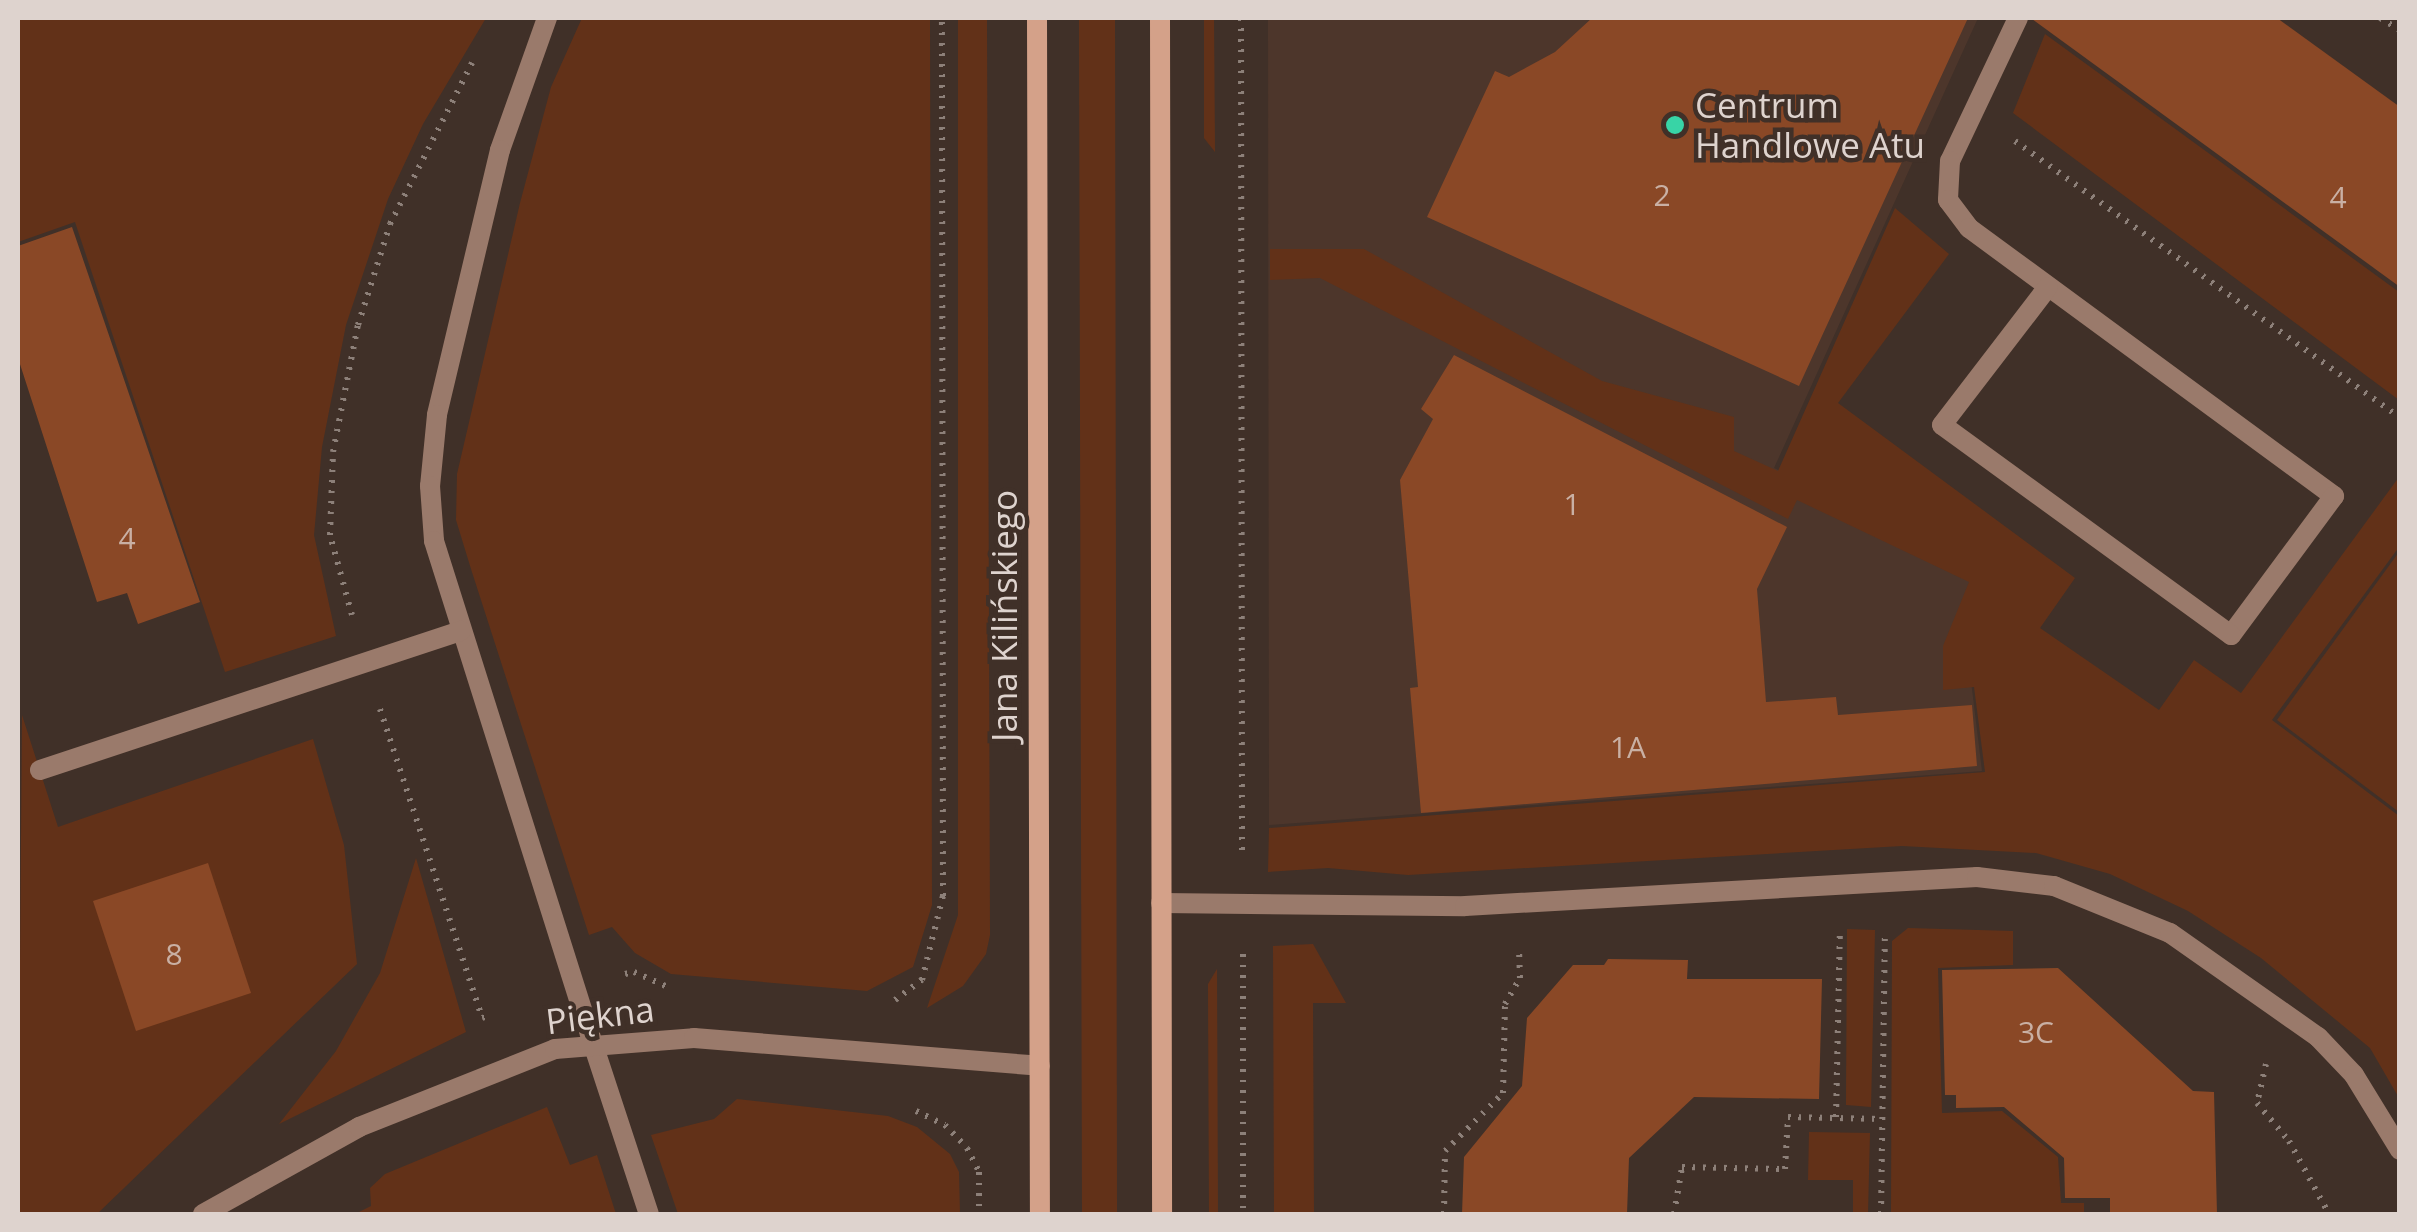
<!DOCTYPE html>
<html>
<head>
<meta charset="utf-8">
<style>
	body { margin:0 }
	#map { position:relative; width:2417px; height:1232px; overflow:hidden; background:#403028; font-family:"Open Sans",sans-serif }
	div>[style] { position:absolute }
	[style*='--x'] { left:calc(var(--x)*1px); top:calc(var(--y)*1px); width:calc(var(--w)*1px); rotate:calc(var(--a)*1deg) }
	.built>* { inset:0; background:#4d362b }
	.green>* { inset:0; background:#623118 }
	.building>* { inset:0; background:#8a4826 }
	.path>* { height:6px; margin-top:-3px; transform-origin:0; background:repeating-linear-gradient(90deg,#8d8079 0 2.5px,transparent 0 10.5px) }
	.lane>* { height:20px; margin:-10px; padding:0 10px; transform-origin:10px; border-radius:10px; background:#9a7a6b }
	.street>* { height:20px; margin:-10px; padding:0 10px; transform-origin:10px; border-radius:10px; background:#9a7a6b }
	.secondary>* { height:20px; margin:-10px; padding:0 10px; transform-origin:10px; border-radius:10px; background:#d4a189 }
	.dots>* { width:28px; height:28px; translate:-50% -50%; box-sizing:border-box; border:5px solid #403028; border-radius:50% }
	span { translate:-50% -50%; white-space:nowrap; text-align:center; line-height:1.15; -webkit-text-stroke:9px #403028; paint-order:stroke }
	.number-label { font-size:30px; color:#c9b0a4 }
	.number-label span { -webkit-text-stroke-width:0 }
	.poi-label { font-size:35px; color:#ded3ce }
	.left { translate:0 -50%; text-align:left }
	.street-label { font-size:35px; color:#ded3ce }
	.frame { position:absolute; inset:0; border:20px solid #ded3ce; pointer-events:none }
</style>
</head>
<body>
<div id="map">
	<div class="built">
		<div style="clip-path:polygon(1268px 18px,1978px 18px,1774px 468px,1991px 575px,1971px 681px,1982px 771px,1269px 825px)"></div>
	</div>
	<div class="green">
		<div style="clip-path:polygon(18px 18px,486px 18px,423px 124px,388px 199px,346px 325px,322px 447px,314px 535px,336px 636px,225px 672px,75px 222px,18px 242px)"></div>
		<div style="clip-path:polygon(582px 18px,930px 18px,932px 905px,913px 967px,867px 991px,671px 974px,635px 953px,612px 927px,589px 935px,471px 569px,456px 520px,457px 474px,520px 203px,551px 87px)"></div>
		<div style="clip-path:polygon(958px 18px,987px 18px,990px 935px,986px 954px,963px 986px,927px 1008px,958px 915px)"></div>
		<div style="clip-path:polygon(1079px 18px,1115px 18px,1117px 1214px,1082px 1214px)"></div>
		<div style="clip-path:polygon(1204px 18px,1214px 18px,1215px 152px,1204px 138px)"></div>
		<div style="clip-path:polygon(2045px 34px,2399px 292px,2399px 400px,2013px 113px)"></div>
		<div style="clip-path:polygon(1895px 208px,1949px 254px,1838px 403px,2075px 578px,2040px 628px,2159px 710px,2194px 660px,2241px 693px,2399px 477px,2399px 547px,2272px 720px,2399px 816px,2399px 1098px,2370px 1048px,2261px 958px,2188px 911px,2110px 874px,2036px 853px,1902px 846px,1408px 875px,1328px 868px,1268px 872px,1269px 828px,1985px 772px,1974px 687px,1943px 690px,1943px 646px,1969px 582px,1797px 500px,1788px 519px,1320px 278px,1270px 280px,1270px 249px,1364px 249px,1602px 381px,1734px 417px,1734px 451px,1778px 471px)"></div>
		<div style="clip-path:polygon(2399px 552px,2400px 812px,2399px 812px,2277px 720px)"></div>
		<div style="clip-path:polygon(22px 715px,58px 827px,313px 739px,344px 845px,357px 964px,97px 1214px,18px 1214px)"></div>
		<div style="clip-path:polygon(416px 858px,466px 1032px,279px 1124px,336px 1051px,380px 973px)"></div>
		<div style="clip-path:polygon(1908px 928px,2013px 931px,2013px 965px,1938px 968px,1942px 1113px,2002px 1111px,2058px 1157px,2061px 1203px,2084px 1203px,2084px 1214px,1891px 1214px,1892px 941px)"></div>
		<div style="clip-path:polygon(1847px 929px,1875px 930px,1871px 1107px,1846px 1105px)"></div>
		<div style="clip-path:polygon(1313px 944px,1346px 1003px,1313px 1003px,1314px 1214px,1274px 1214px,1273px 946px)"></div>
		<div style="clip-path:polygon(1217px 969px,1218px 1214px,1209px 1214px,1208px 984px)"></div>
		<div style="clip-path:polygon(737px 1099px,888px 1116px,917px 1127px,950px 1154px,959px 1172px,960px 1214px,678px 1214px,651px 1135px,714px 1119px)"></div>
		<div style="clip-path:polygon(547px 1107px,570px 1165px,597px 1155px,616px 1214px,355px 1214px,371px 1206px,370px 1188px,385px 1174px)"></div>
		<div style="clip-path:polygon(1809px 1132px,1870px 1133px,1868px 1214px,1853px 1214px,1853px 1180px,1808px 1180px)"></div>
	</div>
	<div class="building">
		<div style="clip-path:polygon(1592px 18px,1968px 18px,1799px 386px,1427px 217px,1495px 71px,1509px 77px,1555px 52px)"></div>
		<div style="clip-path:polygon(2277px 18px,2400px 107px,2400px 287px,2032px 19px)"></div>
		<div style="clip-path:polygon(72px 227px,200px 602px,138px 624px,127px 593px,97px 602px,18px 358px,18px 246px)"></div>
		<div style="clip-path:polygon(1454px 355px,1787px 527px,1757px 589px,1766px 702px,1836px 697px,1838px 715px,1972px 705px,1977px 766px,1421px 813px,1410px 688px,1418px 687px,1400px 480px,1433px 419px,1421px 409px)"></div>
		<div style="clip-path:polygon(208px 863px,251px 993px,136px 1031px,93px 901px)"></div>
		<div style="clip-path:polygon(1608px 959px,1688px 960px,1687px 979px,1822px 979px,1819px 1099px,1694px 1097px,1629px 1158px,1627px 1214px,1462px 1214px,1464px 1157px,1522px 1086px,1527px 1018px,1573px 965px,1604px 965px)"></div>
		<div style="clip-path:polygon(2058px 968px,2193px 1091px,2214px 1092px,2217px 1214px,2110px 1214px,2110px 1198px,2065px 1198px,2064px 1158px,2004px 1107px,1956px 1108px,1956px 1095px,1945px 1095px,1942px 970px)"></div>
	</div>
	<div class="path">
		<div style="--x:1241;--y:18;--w:833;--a:89.93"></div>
		<div style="--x:2380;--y:18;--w:23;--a:31"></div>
		<div style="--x:2015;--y:141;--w:474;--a:35.7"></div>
		<div style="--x:352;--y:615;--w:83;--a:-105.4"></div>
		<div style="--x:330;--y:535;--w:83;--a:-87.9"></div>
		<div style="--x:333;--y:452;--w:129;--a:-78.9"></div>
		<div style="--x:358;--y:325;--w:106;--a:-72.4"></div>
		<div style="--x:390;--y:224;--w:181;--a:-63"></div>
		<div style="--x:380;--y:709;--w:325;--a:71.7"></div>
		<div style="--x:482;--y:1018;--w:6;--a:-18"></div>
		<div style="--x:1243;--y:954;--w:260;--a:90"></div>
		<div style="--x:625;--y:974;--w:9;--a:-13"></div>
		<div style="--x:634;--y:972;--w:37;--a:24"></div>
		<div style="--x:895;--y:1000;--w:34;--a:-37"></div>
		<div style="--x:922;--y:980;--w:87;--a:-76"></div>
		<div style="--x:943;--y:896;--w:878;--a:-90.07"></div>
		<div style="--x:2266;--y:1064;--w:40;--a:103"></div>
		<div style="--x:2257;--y:1103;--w:50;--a:49.9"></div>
		<div style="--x:2289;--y:1141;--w:83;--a:61.3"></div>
		<div style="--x:916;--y:1111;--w:32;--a:26"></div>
		<div style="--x:945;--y:1125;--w:32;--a:46"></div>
		<div style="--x:967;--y:1148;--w:27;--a:63"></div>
		<div style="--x:979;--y:1172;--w:42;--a:90"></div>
		<div style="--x:1836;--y:1117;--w:184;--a:-88.8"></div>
		<div style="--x:1444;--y:1214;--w:63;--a:-89.1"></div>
		<div style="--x:1445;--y:1151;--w:82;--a:-45"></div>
		<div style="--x:1503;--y:1093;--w:89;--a:-88.7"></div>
		<div style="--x:1505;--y:1004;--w:30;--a:-60"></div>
		<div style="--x:1520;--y:978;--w:27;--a:-92"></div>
		<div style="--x:1674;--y:1214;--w:48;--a:-80.3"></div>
		<div style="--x:1682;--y:1167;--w:103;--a:1.1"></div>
		<div style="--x:1785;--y:1169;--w:52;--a:-86.7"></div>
		<div style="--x:1788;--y:1117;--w:94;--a:1.2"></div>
		<div style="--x:1881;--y:1214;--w:279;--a:-89.2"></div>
	</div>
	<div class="lane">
		<div style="--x:2018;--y:18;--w:158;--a:115.4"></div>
		<div style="--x:1950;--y:161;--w:39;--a:93"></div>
		<div style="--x:1948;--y:200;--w:35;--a:53"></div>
		<div style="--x:1969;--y:228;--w:453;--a:36.3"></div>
		<div style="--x:2334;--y:496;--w:173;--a:126.5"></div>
		<div style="--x:2231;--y:635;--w:357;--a:-144"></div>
		<div style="--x:1942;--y:425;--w:174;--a:-52.5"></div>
		<div style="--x:1161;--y:903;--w:304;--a:0.6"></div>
		<div style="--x:1465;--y:906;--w:513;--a:-3.24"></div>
		<div style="--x:1977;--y:877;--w:78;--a:6.7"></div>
		<div style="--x:2054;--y:886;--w:125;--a:22.1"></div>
		<div style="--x:2170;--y:933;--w:181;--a:35.1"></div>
		<div style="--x:2318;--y:1037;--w:52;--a:46.5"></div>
		<div style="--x:2354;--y:1075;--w:88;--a:58.5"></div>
		<div style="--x:593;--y:1044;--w:179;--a:71.8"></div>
	</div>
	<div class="street">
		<div style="--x:547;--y:18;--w:140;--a:109.6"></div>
		<div style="--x:500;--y:150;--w:272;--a:103.4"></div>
		<div style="--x:437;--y:415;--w:71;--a:95.6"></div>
		<div style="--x:430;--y:486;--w:55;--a:85.8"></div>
		<div style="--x:434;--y:541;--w:528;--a:72.46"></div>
		<div style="--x:40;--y:770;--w:443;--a:-18.3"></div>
		<div style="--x:203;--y:1214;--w:179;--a:-29.1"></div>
		<div style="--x:359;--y:1127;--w:211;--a:-21.7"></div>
		<div style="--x:555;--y:1049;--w:139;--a:-4.5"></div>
		<div style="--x:694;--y:1038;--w:347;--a:4.6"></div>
	</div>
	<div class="secondary">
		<div style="--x:1037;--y:18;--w:1196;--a:89.86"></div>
		<div style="--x:1160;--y:18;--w:1196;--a:89.9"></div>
	</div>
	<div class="dots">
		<div style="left:1675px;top:125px;background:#38d4a6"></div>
	</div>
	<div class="number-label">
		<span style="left:1662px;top:195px">2</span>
		<span style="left:2338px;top:197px">4</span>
		<span style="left:1572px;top:504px">1</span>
		<span style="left:127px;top:538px">4</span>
		<span style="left:1628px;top:747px">1A</span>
		<span style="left:174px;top:954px">8</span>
		<span style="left:2036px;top:1032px">3C</span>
	</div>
	<div class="poi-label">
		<span class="left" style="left:1695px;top:125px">Centrum<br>Handlowe Atu</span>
	</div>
	<div class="street-label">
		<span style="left:1004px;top:616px;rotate:-90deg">Jana Kilińskiego</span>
		<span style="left:600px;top:1015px;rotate:-7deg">Piękna</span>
	</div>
	<div class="frame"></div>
</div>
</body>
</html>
